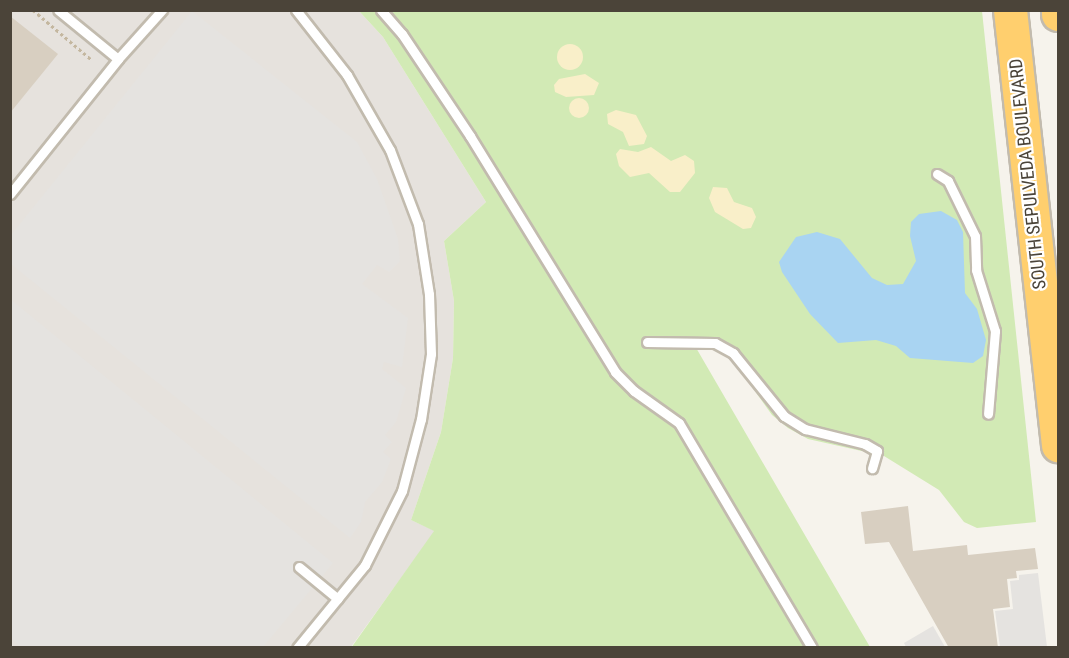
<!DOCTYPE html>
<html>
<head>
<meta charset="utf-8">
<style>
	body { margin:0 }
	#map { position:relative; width:1069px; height:658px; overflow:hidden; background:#f6f3ec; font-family:"Roboto Condensed",sans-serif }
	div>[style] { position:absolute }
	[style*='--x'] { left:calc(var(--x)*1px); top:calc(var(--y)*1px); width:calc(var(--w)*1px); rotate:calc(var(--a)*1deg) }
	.industrial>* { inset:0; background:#e6e2dd }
	.green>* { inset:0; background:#d2eab5 }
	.sand>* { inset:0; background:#f9efc9 }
	.round { border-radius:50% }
	.parking>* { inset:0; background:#e5e3e0 }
	.water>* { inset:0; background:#a9d4f2 }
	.building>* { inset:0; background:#d8cfc1 }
	.path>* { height:3px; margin-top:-1.5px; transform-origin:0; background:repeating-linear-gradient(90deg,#c4b79f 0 3px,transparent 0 6px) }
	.roads { filter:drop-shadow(2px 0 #c2bbae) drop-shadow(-2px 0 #c2bbae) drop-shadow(0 2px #c2bbae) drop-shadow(0 -2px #c2bbae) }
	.lane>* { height:9px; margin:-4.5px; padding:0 4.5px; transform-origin:4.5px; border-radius:4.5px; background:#fff }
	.highway>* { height:33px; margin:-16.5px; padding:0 16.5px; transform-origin:16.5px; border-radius:16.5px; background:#ffcf6e }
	span { translate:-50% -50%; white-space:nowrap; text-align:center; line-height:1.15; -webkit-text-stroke:4.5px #fff; paint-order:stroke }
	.street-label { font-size:18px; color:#4b4439 }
	.frame { position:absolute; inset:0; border:12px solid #4b4439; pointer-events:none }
</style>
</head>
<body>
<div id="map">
	<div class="industrial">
		<div style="clip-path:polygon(10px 11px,359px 11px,383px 37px,486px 202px,444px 241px,454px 301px,453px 358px,441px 432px,411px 520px,435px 531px,351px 647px,11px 647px)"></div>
	</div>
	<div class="green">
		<div style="clip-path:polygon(359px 11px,982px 11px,1036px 522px,977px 528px,964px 522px,939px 490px,884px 456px,808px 439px,788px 428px,772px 415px,732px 359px,719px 349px,695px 346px,870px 647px,351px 648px,434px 531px,411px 520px,441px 432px,453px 358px,454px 301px,444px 241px,486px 202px,383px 37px)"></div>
	</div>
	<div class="sand">
		<div class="round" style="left:557px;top:44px;width:26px;height:26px"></div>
		<div style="clip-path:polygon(585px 74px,599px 83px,594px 95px,566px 97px,555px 92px,554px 85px,559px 79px)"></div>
		<div class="round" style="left:569px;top:98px;width:20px;height:20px"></div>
		<div style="clip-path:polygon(616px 110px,636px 115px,647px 136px,644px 144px,629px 146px,623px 132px,608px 124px,607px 114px)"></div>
		<div style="clip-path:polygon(651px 147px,671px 161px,685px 155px,694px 161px,695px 173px,680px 192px,670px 192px,649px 173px,630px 177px,619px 166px,616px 154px,620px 149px,638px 152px)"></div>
		<div style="clip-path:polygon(713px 187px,727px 188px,734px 202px,752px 208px,756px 217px,751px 228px,743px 229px,715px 212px,709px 198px)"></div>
	</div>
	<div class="parking">
		<div style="clip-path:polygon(192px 11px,357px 142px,377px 179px,398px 239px,400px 261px,389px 272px,377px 265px,362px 284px,408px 318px,402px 367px,384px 362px,382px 369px,406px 388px,396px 422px,385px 435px,392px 442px,383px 452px,391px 459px,382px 482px,365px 502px,361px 522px,350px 538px,11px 264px,11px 235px)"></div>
		<div style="clip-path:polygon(10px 299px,333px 563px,263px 647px,22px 648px,11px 638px)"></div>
		<div style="clip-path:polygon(1038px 573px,1047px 647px,1000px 647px,995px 611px,1013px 609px,1010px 581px,1019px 580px,1019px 575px)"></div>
		<div style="clip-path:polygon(933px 626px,945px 647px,906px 647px,904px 643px)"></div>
	</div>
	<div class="water">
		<div style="clip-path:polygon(941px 211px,957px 220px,963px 232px,965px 293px,977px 309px,986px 340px,983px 356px,973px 363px,910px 358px,896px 346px,876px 340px,838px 343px,810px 314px,782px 272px,779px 262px,796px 237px,817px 232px,840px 239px,872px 278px,887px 285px,903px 284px,916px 261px,910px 236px,911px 222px,919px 214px)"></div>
	</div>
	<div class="building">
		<div style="clip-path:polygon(10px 16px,58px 54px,10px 113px)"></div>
		<div style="clip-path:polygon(908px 506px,913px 551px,967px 545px,968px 555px,1035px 548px,1038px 569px,1016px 571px,1017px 578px,1007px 579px,1010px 607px,993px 609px,998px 648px,949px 648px,889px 542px,865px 544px,861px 512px)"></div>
	</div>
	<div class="path">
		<div style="--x:33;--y:10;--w:77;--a:40.3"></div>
	</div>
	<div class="roads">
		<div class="lane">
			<div style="--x:296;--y:10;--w:83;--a:51.9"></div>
			<div style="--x:347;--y:75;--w:86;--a:60.2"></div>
			<div style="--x:390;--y:150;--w:79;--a:69.3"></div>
			<div style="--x:418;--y:224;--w:71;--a:81.1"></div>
			<div style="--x:429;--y:294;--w:60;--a:88.1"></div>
			<div style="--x:431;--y:354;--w:66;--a:98.7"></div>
			<div style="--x:421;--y:419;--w:74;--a:104.8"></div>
			<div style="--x:402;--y:491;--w:83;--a:116.6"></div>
			<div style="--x:365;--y:565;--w:107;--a:129.3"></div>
			<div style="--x:381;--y:10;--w:32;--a:49"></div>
			<div style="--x:402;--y:34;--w:123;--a:56.3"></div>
			<div style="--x:470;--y:136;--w:277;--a:58.4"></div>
			<div style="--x:615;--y:372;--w:27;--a:45"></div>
			<div style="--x:634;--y:391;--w:55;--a:35.4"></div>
			<div style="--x:679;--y:423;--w:261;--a:59.4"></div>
			<div style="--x:118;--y:59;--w:66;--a:-48.1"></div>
			<div style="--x:937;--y:174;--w:13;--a:32"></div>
			<div style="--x:948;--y:181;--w:61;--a:63.9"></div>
			<div style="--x:975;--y:236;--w:34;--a:88"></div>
			<div style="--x:976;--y:270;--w:64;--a:72.7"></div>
			<div style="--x:995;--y:331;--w:83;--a:94.8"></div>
			<div style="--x:10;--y:194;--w:173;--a:-51.3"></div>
			<div style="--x:118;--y:59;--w:77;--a:-140.8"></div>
			<div style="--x:647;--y:342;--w:68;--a:0.8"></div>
			<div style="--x:715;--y:343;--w:21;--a:29"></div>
			<div style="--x:733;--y:353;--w:81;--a:51"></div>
			<div style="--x:784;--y:416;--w:25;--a:32"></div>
			<div style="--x:805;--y:429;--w:62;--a:14"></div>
			<div style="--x:865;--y:444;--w:14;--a:30"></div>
			<div style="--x:877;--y:451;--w:18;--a:106"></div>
			<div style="--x:299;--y:567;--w:50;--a:39.4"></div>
		</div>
		<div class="highway">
			<div style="--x:1010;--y:10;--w:438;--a:83.7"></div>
			<div style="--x:1058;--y:10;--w:4;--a:90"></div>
		</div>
	</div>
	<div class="street-label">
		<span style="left:1028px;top:174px;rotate:-96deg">SOUTH SEPULVEDA BOULEVARD</span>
	</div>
	<div class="frame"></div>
</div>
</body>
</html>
